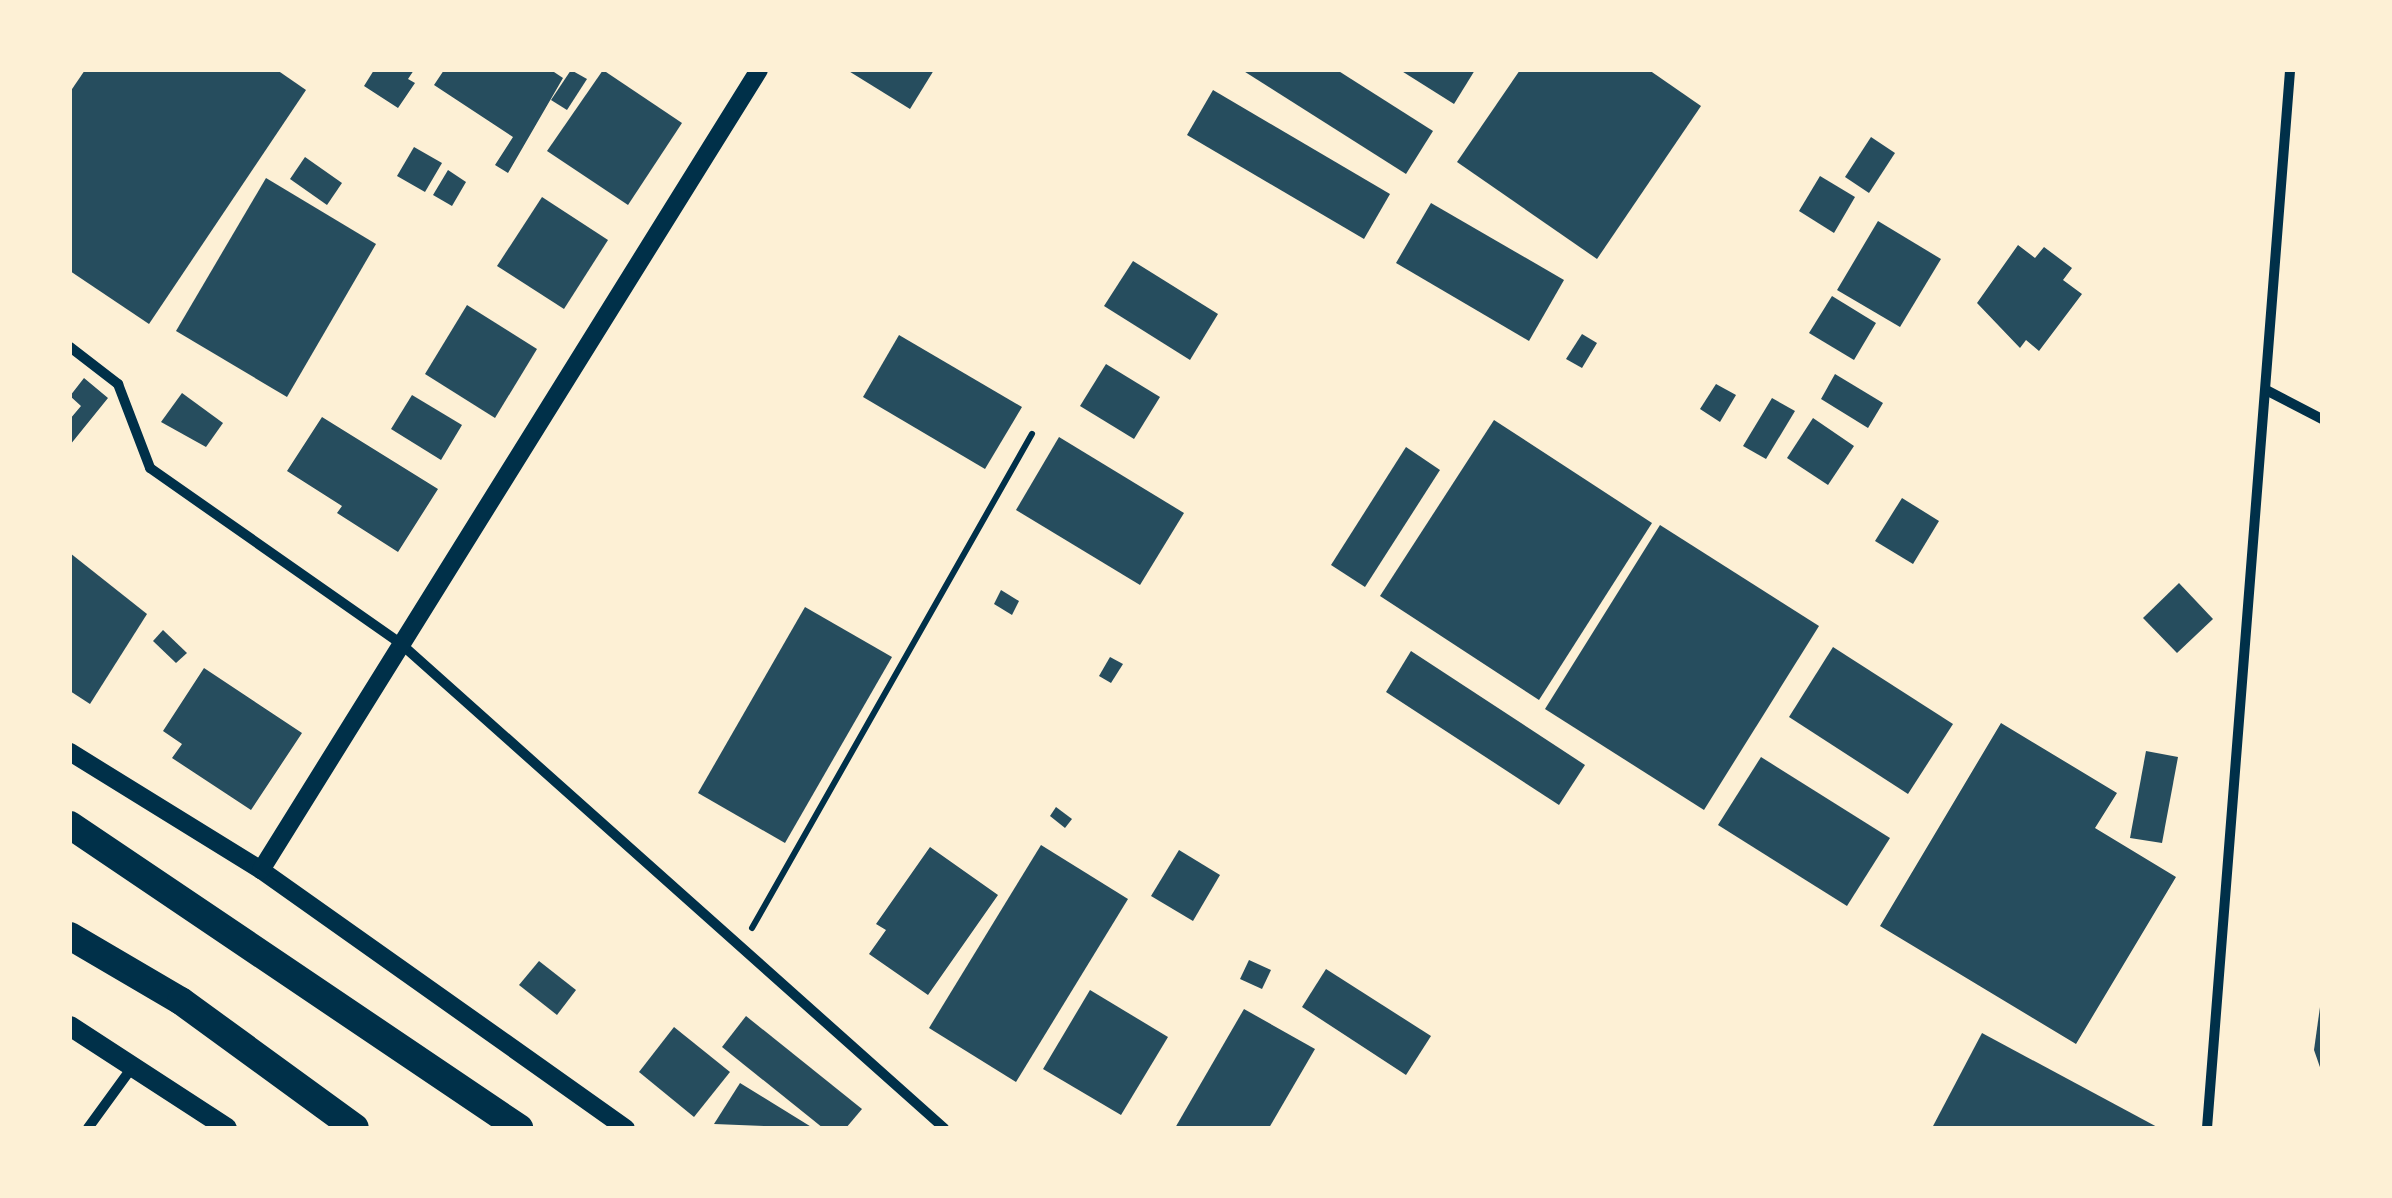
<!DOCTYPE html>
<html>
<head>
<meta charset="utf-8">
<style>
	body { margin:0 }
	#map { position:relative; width:2392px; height:1198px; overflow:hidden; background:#fdf0d5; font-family:"Titillium Web",sans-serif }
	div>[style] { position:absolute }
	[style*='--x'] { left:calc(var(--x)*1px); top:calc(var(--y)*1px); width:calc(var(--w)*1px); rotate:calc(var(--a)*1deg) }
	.building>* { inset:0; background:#264d5e }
	.path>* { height:6px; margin:-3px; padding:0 3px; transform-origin:3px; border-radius:3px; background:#003049 }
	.minor>* { height:10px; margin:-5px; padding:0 5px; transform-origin:5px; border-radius:5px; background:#003049 }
	.tertiary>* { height:18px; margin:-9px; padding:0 9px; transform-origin:9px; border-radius:9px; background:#003049 }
	.secondary>* { height:20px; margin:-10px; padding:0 10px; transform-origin:10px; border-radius:10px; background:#003049 }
	.trunk>* { height:28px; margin:-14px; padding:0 14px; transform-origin:14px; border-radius:14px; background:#003049 }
	span { translate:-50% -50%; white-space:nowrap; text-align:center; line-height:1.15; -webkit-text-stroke:8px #fdf0d5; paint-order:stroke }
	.frame { position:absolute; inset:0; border:72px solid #fdf0d5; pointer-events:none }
</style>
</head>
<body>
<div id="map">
	<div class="building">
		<div style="clip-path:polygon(85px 70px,277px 70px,306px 90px,149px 324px,70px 271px,70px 92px)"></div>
		<div style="clip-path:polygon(374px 70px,414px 70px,408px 79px,415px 83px,398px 108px,364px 86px)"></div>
		<div style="clip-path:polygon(444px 70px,551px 70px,563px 78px,508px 173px,495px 165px,513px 137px,434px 85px)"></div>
		<div style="clip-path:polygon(571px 70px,587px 79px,567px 110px,551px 100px)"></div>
		<div style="clip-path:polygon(603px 70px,682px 123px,628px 205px,547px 151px)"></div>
		<div style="clip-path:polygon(847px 70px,934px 70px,910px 109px)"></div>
		<div style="clip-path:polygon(1242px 70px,1337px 70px,1433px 131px,1406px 174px)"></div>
		<div style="clip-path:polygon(1400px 70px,1475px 70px,1454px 104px)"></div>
		<div style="clip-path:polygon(1520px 70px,1649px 70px,1701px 106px,1597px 259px,1457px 162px)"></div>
		<div style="clip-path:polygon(1213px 90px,1390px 194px,1364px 239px,1187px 135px)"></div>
		<div style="clip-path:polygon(1871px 137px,1895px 153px,1869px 193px,1845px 177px)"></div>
		<div style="clip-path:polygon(414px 147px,442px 163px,425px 192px,397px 176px)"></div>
		<div style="clip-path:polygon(305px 157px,342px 183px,327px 205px,290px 179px)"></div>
		<div style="clip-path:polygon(448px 170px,466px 182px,452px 206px,433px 195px)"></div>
		<div style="clip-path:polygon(1820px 176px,1855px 197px,1834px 233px,1799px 211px)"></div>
		<div style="clip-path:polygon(266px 178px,376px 244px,287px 397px,176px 331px)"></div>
		<div style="clip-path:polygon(542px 197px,608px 240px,564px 309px,497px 266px)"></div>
		<div style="clip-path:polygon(1431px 203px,1564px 280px,1529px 341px,1396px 263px)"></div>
		<div style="clip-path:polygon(1878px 221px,1941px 259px,1900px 327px,1837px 290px)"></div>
		<div style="clip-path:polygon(2018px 245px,2035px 258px,2044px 247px,2072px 268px,2063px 280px,2082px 294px,2039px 351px,2026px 340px,2020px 348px,1977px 303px)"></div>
		<div style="clip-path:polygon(1133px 261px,1218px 314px,1190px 360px,1104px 306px)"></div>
		<div style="clip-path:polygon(1832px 296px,1876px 323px,1854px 360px,1809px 333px)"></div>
		<div style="clip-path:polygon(467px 305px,537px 349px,495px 418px,425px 374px)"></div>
		<div style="clip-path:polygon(1582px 334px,1597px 343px,1582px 368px,1566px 359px)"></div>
		<div style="clip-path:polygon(899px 335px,1022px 407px,985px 469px,863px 397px)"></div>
		<div style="clip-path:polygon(1106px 364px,1160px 397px,1134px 439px,1080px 406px)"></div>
		<div style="clip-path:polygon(1835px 374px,1883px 403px,1868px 428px,1821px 399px)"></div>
		<div style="clip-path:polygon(84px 378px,108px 398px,70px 445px,70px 419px,81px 406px,70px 396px)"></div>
		<div style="clip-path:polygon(1716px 384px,1736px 395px,1720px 422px,1700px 409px)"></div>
		<div style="clip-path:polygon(182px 393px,223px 423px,206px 447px,161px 422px)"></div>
		<div style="clip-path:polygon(412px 395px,462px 425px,441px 460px,391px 429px)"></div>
		<div style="clip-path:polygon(1772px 398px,1795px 411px,1766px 459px,1743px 446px)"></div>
		<div style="clip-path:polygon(322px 417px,438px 489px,398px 552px,337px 513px,342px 506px,287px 471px)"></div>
		<div style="clip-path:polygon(1813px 418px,1854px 446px,1828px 485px,1787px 458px)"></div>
		<div style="clip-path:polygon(1494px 420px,1652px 523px,1539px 700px,1380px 596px)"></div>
		<div style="clip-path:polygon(1059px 437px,1184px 513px,1140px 585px,1016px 510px)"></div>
		<div style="clip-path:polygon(1406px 447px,1440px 470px,1365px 587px,1331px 565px)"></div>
		<div style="clip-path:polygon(1902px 498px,1939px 521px,1913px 564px,1875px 541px)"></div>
		<div style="clip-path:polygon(1660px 525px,1819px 626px,1704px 810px,1545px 709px)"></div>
		<div style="clip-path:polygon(70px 553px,147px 614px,90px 704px,70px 691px)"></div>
		<div style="clip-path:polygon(2179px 583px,2213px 619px,2177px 653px,2143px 618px)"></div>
		<div style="clip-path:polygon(1001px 590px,1019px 601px,1012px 615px,994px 604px)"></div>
		<div style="clip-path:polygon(805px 607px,892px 657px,785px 843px,698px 793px)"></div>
		<div style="clip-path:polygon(163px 630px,187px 653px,176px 663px,153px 641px)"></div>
		<div style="clip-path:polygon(1833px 647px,1953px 724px,1908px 794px,1789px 717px)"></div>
		<div style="clip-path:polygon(1411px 651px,1585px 765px,1559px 805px,1386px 692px)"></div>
		<div style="clip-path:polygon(1110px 657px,1123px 664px,1111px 683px,1099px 676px)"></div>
		<div style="clip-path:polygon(204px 668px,302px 733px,251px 810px,172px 758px,182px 744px,163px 731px)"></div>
		<div style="clip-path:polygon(2001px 723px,2117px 793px,2095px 828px,2176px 877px,2076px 1044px,1880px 926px)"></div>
		<div style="clip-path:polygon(2146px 751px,2178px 757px,2162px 843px,2130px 838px)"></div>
		<div style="clip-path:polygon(1761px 757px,1890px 838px,1847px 906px,1718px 825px)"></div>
		<div style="clip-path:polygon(1056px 807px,1072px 819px,1065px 828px,1050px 816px)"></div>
		<div style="clip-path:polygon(1041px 845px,1128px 899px,1016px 1082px,929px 1028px)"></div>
		<div style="clip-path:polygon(930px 847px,998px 895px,928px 995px,869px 954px,886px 930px,876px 924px)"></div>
		<div style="clip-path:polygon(1179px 850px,1220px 875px,1193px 921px,1151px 896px)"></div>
		<div style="clip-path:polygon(1249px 960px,1271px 970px,1262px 989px,1240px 979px)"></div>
		<div style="clip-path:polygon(539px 961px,576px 990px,557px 1015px,519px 985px)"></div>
		<div style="clip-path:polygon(1326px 969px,1431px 1036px,1406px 1075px,1302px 1007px)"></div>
		<div style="clip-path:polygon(1090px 990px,1168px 1037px,1121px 1115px,1043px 1069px)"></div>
		<div style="clip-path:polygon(2320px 1007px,2322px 1007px,2322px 1073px,2314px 1050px)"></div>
		<div style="clip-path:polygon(1244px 1009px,1315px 1049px,1269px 1128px,1175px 1128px)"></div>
		<div style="clip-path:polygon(746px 1016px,862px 1109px,846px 1128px,823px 1128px,722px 1047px)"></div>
		<div style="clip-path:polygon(674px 1027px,730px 1072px,694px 1117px,639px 1072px)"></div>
		<div style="clip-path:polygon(1982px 1033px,2159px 1128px,1932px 1128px)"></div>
		<div style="clip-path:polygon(740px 1083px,813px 1128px,714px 1124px)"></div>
	</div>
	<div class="path">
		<div style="--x:752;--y:928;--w:568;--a:-60.46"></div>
	</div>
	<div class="minor">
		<div style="--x:70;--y:347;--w:61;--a:37.6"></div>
		<div style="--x:118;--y:384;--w:90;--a:69.1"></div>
		<div style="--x:150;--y:468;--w:305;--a:35"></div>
		<div style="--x:400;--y:643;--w:729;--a:41.72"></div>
		<div style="--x:2268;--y:391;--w:61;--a:27.4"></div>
		<div style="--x:88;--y:1128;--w:77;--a:-54"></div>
		<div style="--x:2207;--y:1128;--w:1061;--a:-85.51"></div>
	</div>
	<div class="tertiary">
		<div style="--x:70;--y:752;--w:225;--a:31.7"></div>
		<div style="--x:261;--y:870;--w:447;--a:35.3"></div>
		<div style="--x:261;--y:870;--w:942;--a:-58.1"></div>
	</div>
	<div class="secondary">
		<div style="--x:70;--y:1026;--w:187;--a:33"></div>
	</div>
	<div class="trunk">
		<div style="--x:70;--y:825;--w:542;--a:34.01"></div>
		<div style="--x:70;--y:936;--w:129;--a:30.4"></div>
		<div style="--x:181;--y:1001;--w:215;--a:36.1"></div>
	</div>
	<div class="frame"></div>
</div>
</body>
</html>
